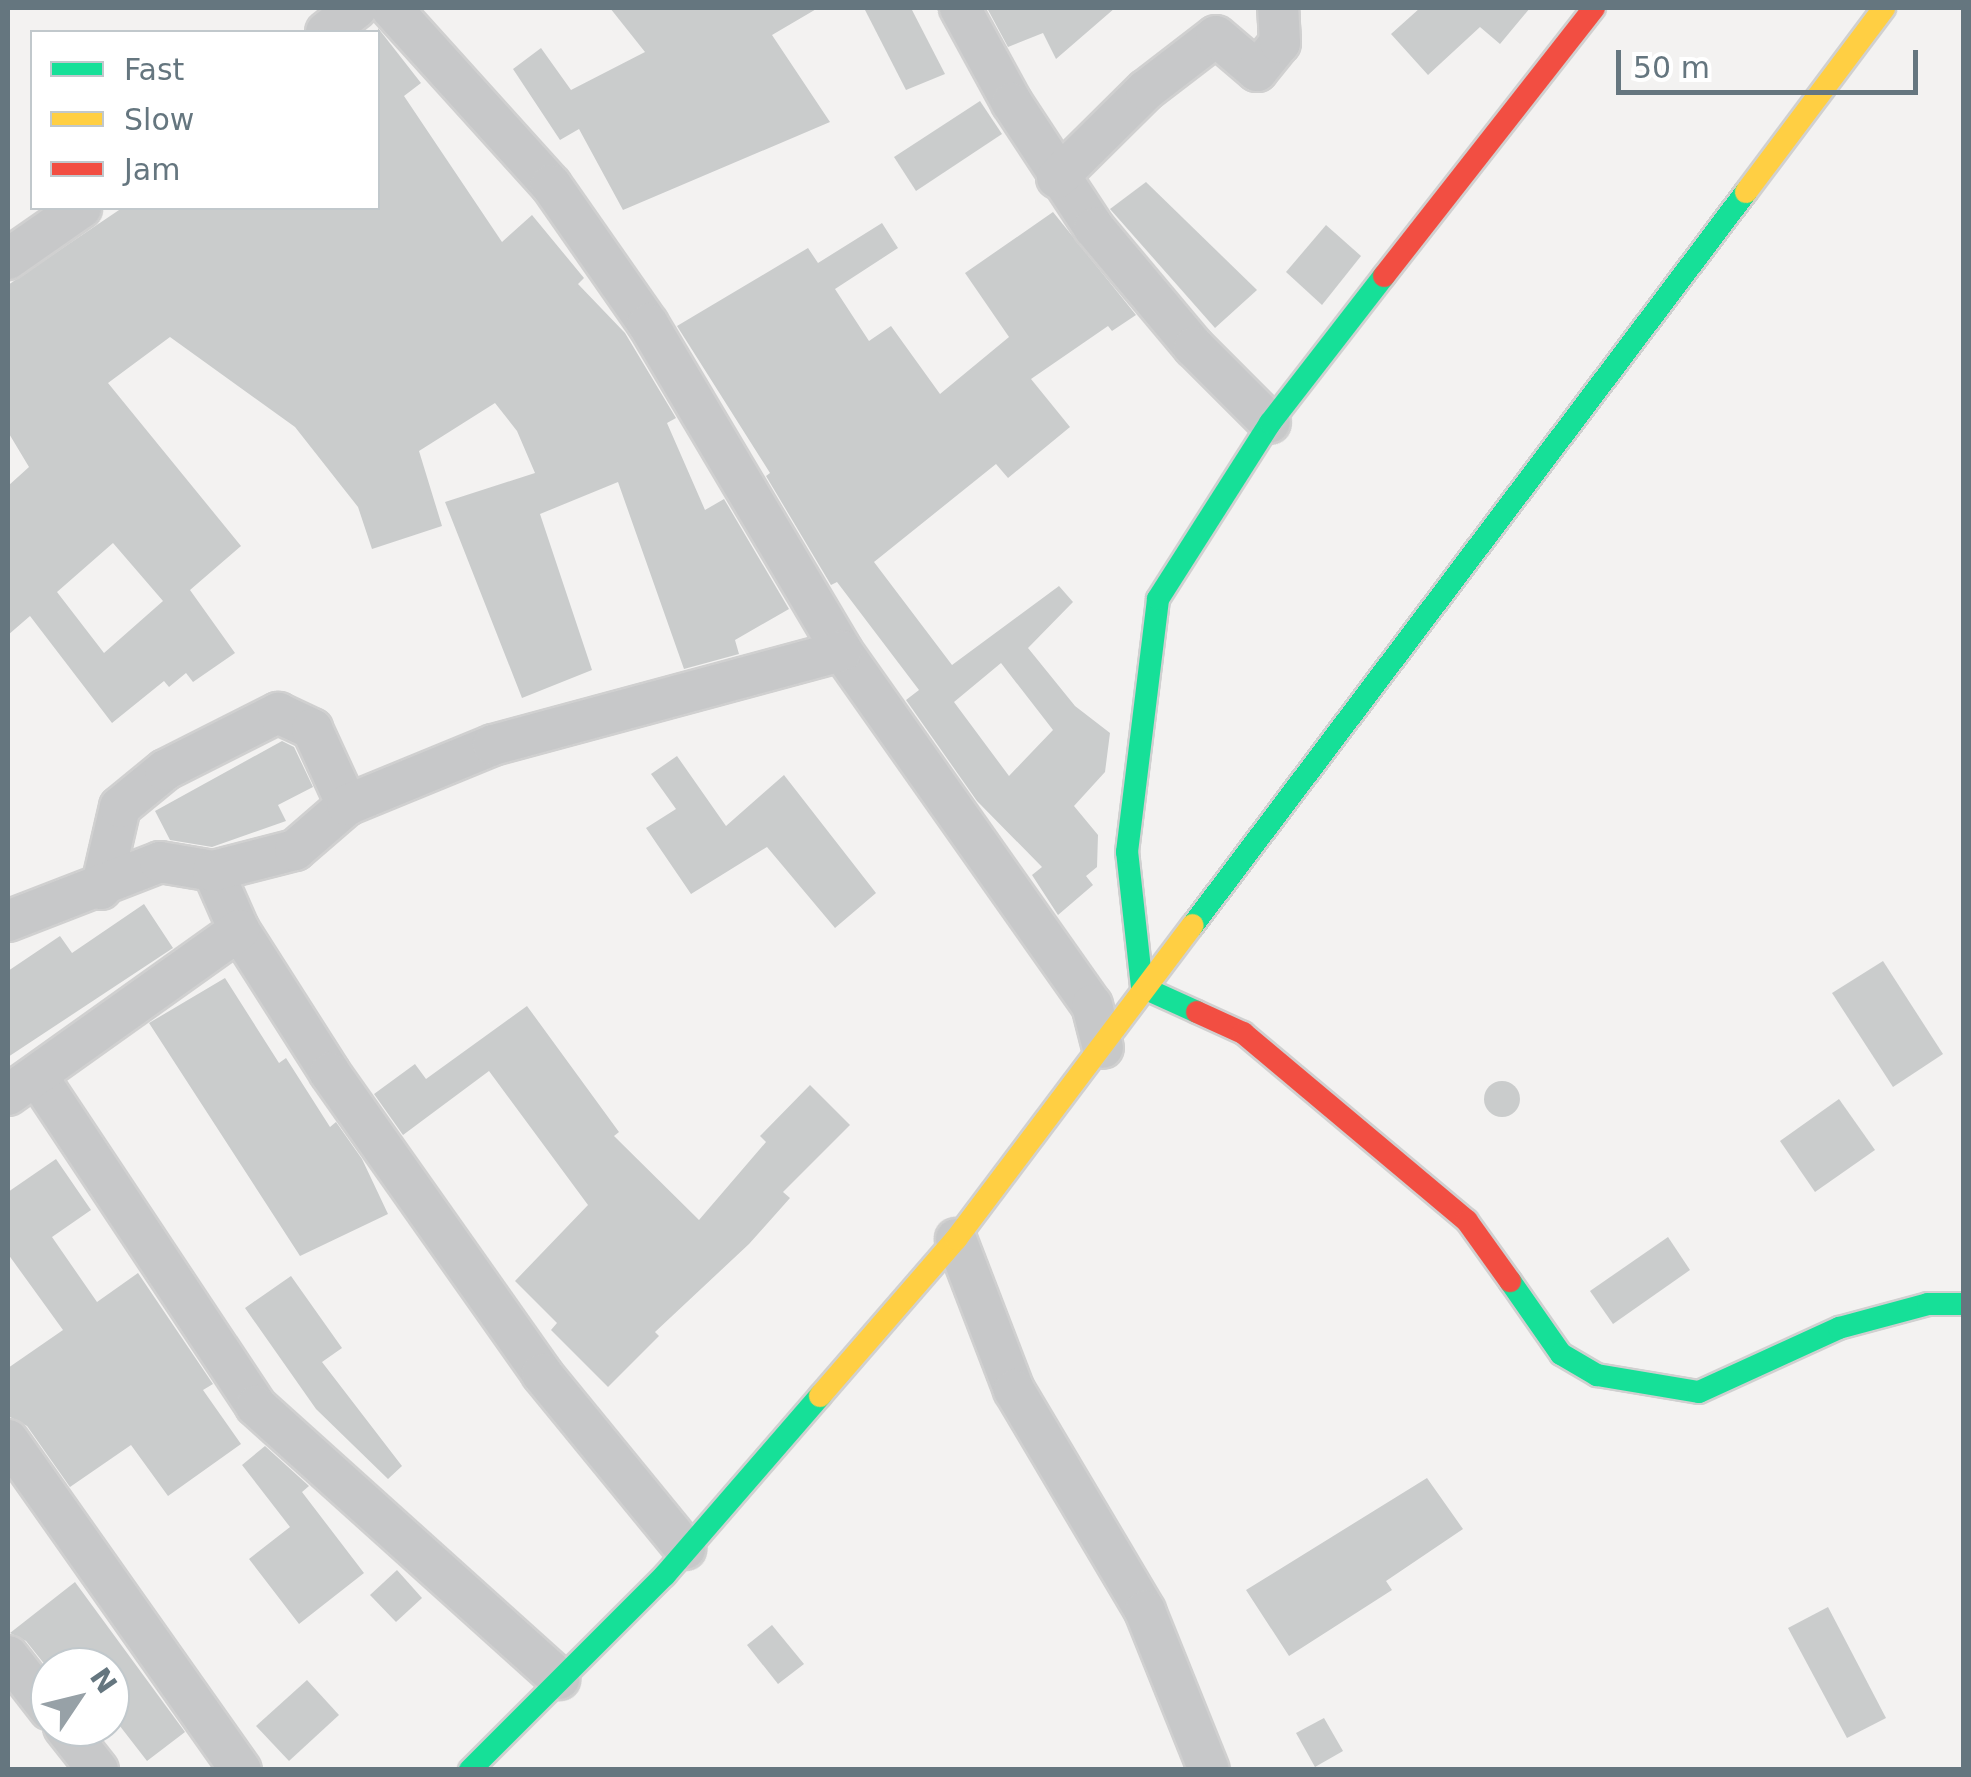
<!DOCTYPE html>
<html>
<head>
<meta charset="utf-8">
<style>
	body { margin:0 }
	#map { position:relative; width:1971px; height:1777px; overflow:hidden; background:#f3f2f1; font-family:"DejaVu Sans",sans-serif }
	div>[style] { position:absolute }
	[style*='--x'] { left:calc(var(--x)*1px); top:calc(var(--y)*1px); width:calc(var(--w)*1px); rotate:calc(var(--a)*1deg) }
	.building>* { inset:0; background:#cacccc }
	.round { border-radius:50% }
	.roads { filter:drop-shadow(2px 0 #d0d0d0) drop-shadow(-2px 0 #d0d0d0) drop-shadow(0 2px #d0d0d0) drop-shadow(0 -2px #d0d0d0) }
	.street>* { height:40px; margin:-20px; padding:0 20px; transform-origin:20px; border-radius:20px; background:#c7c8c9 }
	.fast>* { height:22px; margin:-11px; padding:0 11px; transform-origin:11px; border-radius:11px; background:#16e098 }
	.slow>* { height:22px; margin:-11px; padding:0 11px; transform-origin:11px; border-radius:11px; background:#ffcf43 }
	.jam>* { height:22px; margin:-11px; padding:0 11px; transform-origin:11px; border-radius:11px; background:#f24e42 }
	span { translate:-50% -50%; white-space:nowrap; text-align:center; line-height:1.15; -webkit-text-stroke:10px #fff; paint-order:stroke }
	.frame { position:absolute; inset:0; border:10px solid #65767f; pointer-events:none }
	.legend { position:absolute; left:30px; top:30px; width:350px; height:180px; box-sizing:border-box; background:#fff; border:2px solid #c1c8cc; margin:0; padding:12px 18px; list-style:none; font-size:30px; color:#65767f }
	.legend li { display:flex; align-items:center; gap:20px; height:50px }
	.legend b { width:50px; border:2px solid #c1c8cc }
	.north { position:absolute; left:30px; top:1647px; width:100px; height:100px; box-sizing:border-box; background:#fff; border:2px solid #c1c8cc; border-radius:50%; rotate:55deg; font-size:28px; font-weight:700; line-height:40px; text-align:center; color:#65767f }
	.north::after { content:''; display:block; margin:auto; width:35px; height:45px; background:#97a1a7; clip-path:polygon(50% 0,100% 100%,50% 72%,0 100%) }
	.scale { position:absolute; left:1616px; top:50px; width:302px; height:45px; box-sizing:border-box; border:5px solid #65767f; border-top:0; padding-left:12px; font-size:30px; line-height:35px; white-space:nowrap; color:#65767f; -webkit-text-stroke:8px #fff; paint-order:stroke }
</style>
</head>
<body>
<div id="map">
	<div class="building">
		<div style="clip-path:polygon(610px 8px,818px 8px,772px 35px,830px 122px,623px 210px,579px 129px,560px 140px,513px 69px,541px 48px,571px 90px,645px 52px)"></div>
		<div style="clip-path:polygon(864px 8px,911px 8px,945px 74px,906px 90px)"></div>
		<div style="clip-path:polygon(987px 8px,1115px 8px,1056px 59px,1043px 33px,1008px 47px)"></div>
		<div style="clip-path:polygon(1420px 8px,1530px 8px,1500px 44px,1480px 27px,1428px 75px,1391px 34px)"></div>
		<div style="clip-path:polygon(evenodd,378px 28px,421px 83px,404px 96px,502px 242px,532px 215px,584px 278px,578px 284px,625px 333px,676px 418px,667px 423px,705px 510px,724px 499px,789px 609px,735px 640px,739px 654px,684px 669px,618px 482px,540px 514px,592px 670px,522px 698px,445px 502px,535px 473px,517px 431px,495px 403px,419px 451px,442px 526px,372px 549px,358px 507px,295px 427px,170px 337px,108px 383px,241px 546px,190px 590px,235px 653px,193px 682px,186px 673px,169px 687px,164px 681px,112px 723px,30px 616px,8px 635px,8px 486px,29px 467px,8px 432px,8px 285px,122px 208px,378px 208px,378px 28px,113px 543px,163px 601px,104px 653px,57px 592px,113px 543px)"></div>
		<div style="clip-path:polygon(980px 101px,1002px 134px,916px 191px,894px 157px)"></div>
		<div style="clip-path:polygon(1146px 182px,1257px 290px,1215px 328px,1110px 209px)"></div>
		<div style="clip-path:polygon(evenodd,1053px 212px,1136px 315px,1112px 331px,1108px 326px,1031px 379px,1070px 427px,1008px 478px,996px 464px,874px 562px,952px 665px,1059px 586px,1073px 602px,1028px 648px,1075px 706px,1110px 733px,1105px 772px,1074px 806px,1098px 835px,1097px 867px,1086px 876px,1093px 885px,1058px 915px,1032px 875px,1042px 867px,977px 801px,906px 700px,919px 690px,837px 582px,831px 585px,766px 476px,770px 473px,677px 326px,808px 248px,818px 263px,882px 223px,898px 248px,835px 289px,869px 341px,891px 326px,940px 394px,1009px 337px,965px 273px,1053px 212px,1001px 663px,1053px 730px,1009px 776px,954px 702px,1001px 663px)"></div>
		<div style="clip-path:polygon(1326px 225px,1361px 256px,1322px 305px,1286px 272px)"></div>
		<div style="clip-path:polygon(282px 741px,294px 747px,313px 787px,278px 805px,286px 821px,212px 847px,170px 840px,155px 811px)"></div>
		<div style="clip-path:polygon(677px 756px,726px 826px,784px 775px,876px 893px,835px 928px,767px 847px,691px 894px,646px 828px,676px 809px,651px 774px)"></div>
		<div style="clip-path:polygon(144px 904px,173px 948px,8px 1057px,8px 971px,60px 936px,72px 953px)"></div>
		<div style="clip-path:polygon(1883px 961px,1943px 1054px,1893px 1087px,1832px 993px)"></div>
		<div style="clip-path:polygon(225px 978px,279px 1063px,286px 1058px,330px 1127px,336px 1122px,362px 1159px,388px 1214px,300px 1256px,149px 1023px)"></div>
		<div style="clip-path:polygon(527px 1006px,619px 1132px,614px 1136px,699px 1220px,766px 1142px,760px 1136px,810px 1085px,850px 1125px,783px 1192px,790px 1198px,749px 1244px,655px 1332px,659px 1336px,608px 1387px,551px 1330px,557px 1323px,515px 1281px,588px 1205px,489px 1071px,403px 1135px,374px 1094px,415px 1064px,426px 1079px)"></div>
		<div class="round" style="left:1484px;top:1081px;width:36px;height:36px"></div>
		<div style="clip-path:polygon(1839px 1099px,1875px 1150px,1815px 1192px,1780px 1141px)"></div>
		<div style="clip-path:polygon(56px 1159px,91px 1210px,52px 1237px,97px 1302px,138px 1273px,213px 1384px,203px 1390px,241px 1444px,168px 1496px,131px 1445px,70px 1487px,27px 1426px,8px 1416px,8px 1368px,63px 1330px,8px 1254px,8px 1192px)"></div>
		<div style="clip-path:polygon(1668px 1237px,1690px 1270px,1613px 1324px,1590px 1291px)"></div>
		<div style="clip-path:polygon(291px 1276px,342px 1348px,322px 1362px,402px 1466px,388px 1479px,316px 1409px,245px 1308px)"></div>
		<div style="clip-path:polygon(265px 1446px,309px 1486px,302px 1492px,364px 1573px,299px 1624px,249px 1559px,290px 1527px,242px 1465px)"></div>
		<div style="clip-path:polygon(1427px 1478px,1463px 1529px,1386px 1581px,1392px 1590px,1289px 1656px,1246px 1590px)"></div>
		<div style="clip-path:polygon(397px 1570px,422px 1598px,396px 1622px,370px 1595px)"></div>
		<div style="clip-path:polygon(75px 1582px,185px 1732px,147px 1761px,116px 1721px,110px 1726px,110px 1667px,50px 1671px,26px 1641px,10px 1633px)"></div>
		<div style="clip-path:polygon(1828px 1607px,1886px 1718px,1847px 1738px,1788px 1628px)"></div>
		<div style="clip-path:polygon(772px 1625px,804px 1664px,778px 1684px,747px 1645px)"></div>
		<div style="clip-path:polygon(307px 1680px,339px 1715px,289px 1761px,256px 1726px)"></div>
		<div style="clip-path:polygon(1324px 1718px,1343px 1751px,1315px 1767px,1296px 1733px)"></div>
	</div>
	<div class="roads">
		<div class="street">
			<div style="--x:391;--y:8;--w:239;--a:47.9"></div>
			<div style="--x:551;--y:185;--w:169;--a:55.1"></div>
			<div style="--x:648;--y:324;--w:380;--a:59.3"></div>
			<div style="--x:842;--y:651;--w:433;--a:54.8"></div>
			<div style="--x:1092;--y:1005;--w:44;--a:75.7"></div>
			<div style="--x:960;--y:8;--w:108;--a:61.3"></div>
			<div style="--x:1012;--y:103;--w:149;--a:56.7"></div>
			<div style="--x:1094;--y:228;--w:155;--a:50"></div>
			<div style="--x:1194;--y:347;--w:107;--a:45"></div>
			<div style="--x:326;--y:32;--w:39;--a:-38"></div>
			<div style="--x:1057;--y:178;--w:125;--a:-44.7"></div>
			<div style="--x:1146;--y:90;--w:88;--a:-37.6"></div>
			<div style="--x:1216;--y:36;--w:54;--a:40.5"></div>
			<div style="--x:1257;--y:71;--w:36;--a:-51"></div>
			<div style="--x:1280;--y:43;--w:35;--a:-93"></div>
			<div style="--x:8;--y:259;--w:89;--a:-34.9"></div>
			<div style="--x:213;--y:871;--w:64;--a:66.2"></div>
			<div style="--x:239;--y:930;--w:169;--a:57.5"></div>
			<div style="--x:330;--y:1073;--w:368;--a:54.8"></div>
			<div style="--x:542;--y:1374;--w:226;--a:50.7"></div>
			<div style="--x:101;--y:889;--w:84;--a:-77"></div>
			<div style="--x:120;--y:807;--w:58;--a:-39.4"></div>
			<div style="--x:165;--y:770;--w:127;--a:-26.8"></div>
			<div style="--x:278;--y:713;--w:38;--a:25"></div>
			<div style="--x:312;--y:729;--w:84;--a:65.3"></div>
			<div style="--x:8;--y:921;--w:163;--a:-21.2"></div>
			<div style="--x:160;--y:862;--w:54;--a:9.6"></div>
			<div style="--x:213;--y:871;--w:85;--a:-14.4"></div>
			<div style="--x:295;--y:850;--w:69;--a:-40.9"></div>
			<div style="--x:347;--y:805;--w:158;--a:-22.3"></div>
			<div style="--x:493;--y:745;--w:361;--a:-15.1"></div>
			<div style="--x:37;--y:1076;--w:396;--a:56.4"></div>
			<div style="--x:256;--y:1406;--w:408;--a:42"></div>
			<div style="--x:8;--y:1095;--w:284;--a:-35.5"></div>
			<div style="--x:956;--y:1239;--w:162;--a:69"></div>
			<div style="--x:1014;--y:1390;--w:257;--a:59.3"></div>
			<div style="--x:1145;--y:1611;--w:171;--a:68.1"></div>
			<div style="--x:8;--y:1440;--w:404;--a:54.8"></div>
			<div style="--x:8;--y:1656;--w:68;--a:52.1"></div>
			<div style="--x:64;--y:1727;--w:55;--a:51.7"></div>
		</div>
		<div class="fast">
			<div style="--x:1193;--y:925;--w:918;--a:-52.97"></div>
			<div style="--x:1197;--y:1012;--w:60;--a:-155.6"></div>
			<div style="--x:1142;--y:987;--w:136;--a:-96.3"></div>
			<div style="--x:1127;--y:852;--w:255;--a:-83"></div>
			<div style="--x:1158;--y:599;--w:209;--a:-57.5"></div>
			<div style="--x:1270;--y:423;--w:186;--a:-52.2"></div>
			<div style="--x:1510;--y:1281;--w:89;--a:55.1"></div>
			<div style="--x:1561;--y:1354;--w:42;--a:30.3"></div>
			<div style="--x:1597;--y:1375;--w:103;--a:9.5"></div>
			<div style="--x:1699;--y:1392;--w:154;--a:-24.6"></div>
			<div style="--x:1839;--y:1328;--w:92;--a:-15.1"></div>
			<div style="--x:1928;--y:1304;--w:36;--a:0"></div>
			<div style="--x:470;--y:1770;--w:276;--a:-45"></div>
			<div style="--x:665;--y:1575;--w:237;--a:-49.1"></div>
		</div>
		<div class="slow">
			<div style="--x:1746;--y:192;--w:230;--a:-53.1"></div>
			<div style="--x:820;--y:1396;--w:208;--a:-49.1"></div>
			<div style="--x:956;--y:1239;--w:393;--a:-53"></div>
		</div>
		<div class="jam">
			<div style="--x:1384;--y:276;--w:340;--a:-51.9"></div>
			<div style="--x:1197;--y:1012;--w:51;--a:24.5"></div>
			<div style="--x:1243;--y:1033;--w:292;--a:40"></div>
			<div style="--x:1467;--y:1221;--w:74;--a:54.4"></div>
		</div>
	</div>
	<div class="frame"></div>
	<ul class="legend">
	<li><b style="height:12px;background:#16e098"></b>Fast</li>
	<li><b style="height:12px;background:#ffcf43"></b>Slow</li>
	<li><b style="height:12px;background:#f24e42"></b>Jam</li>
	</ul>
	<div class="north">N</div>
	<div class="scale">50 m</div>
</div>
</body>
</html>
